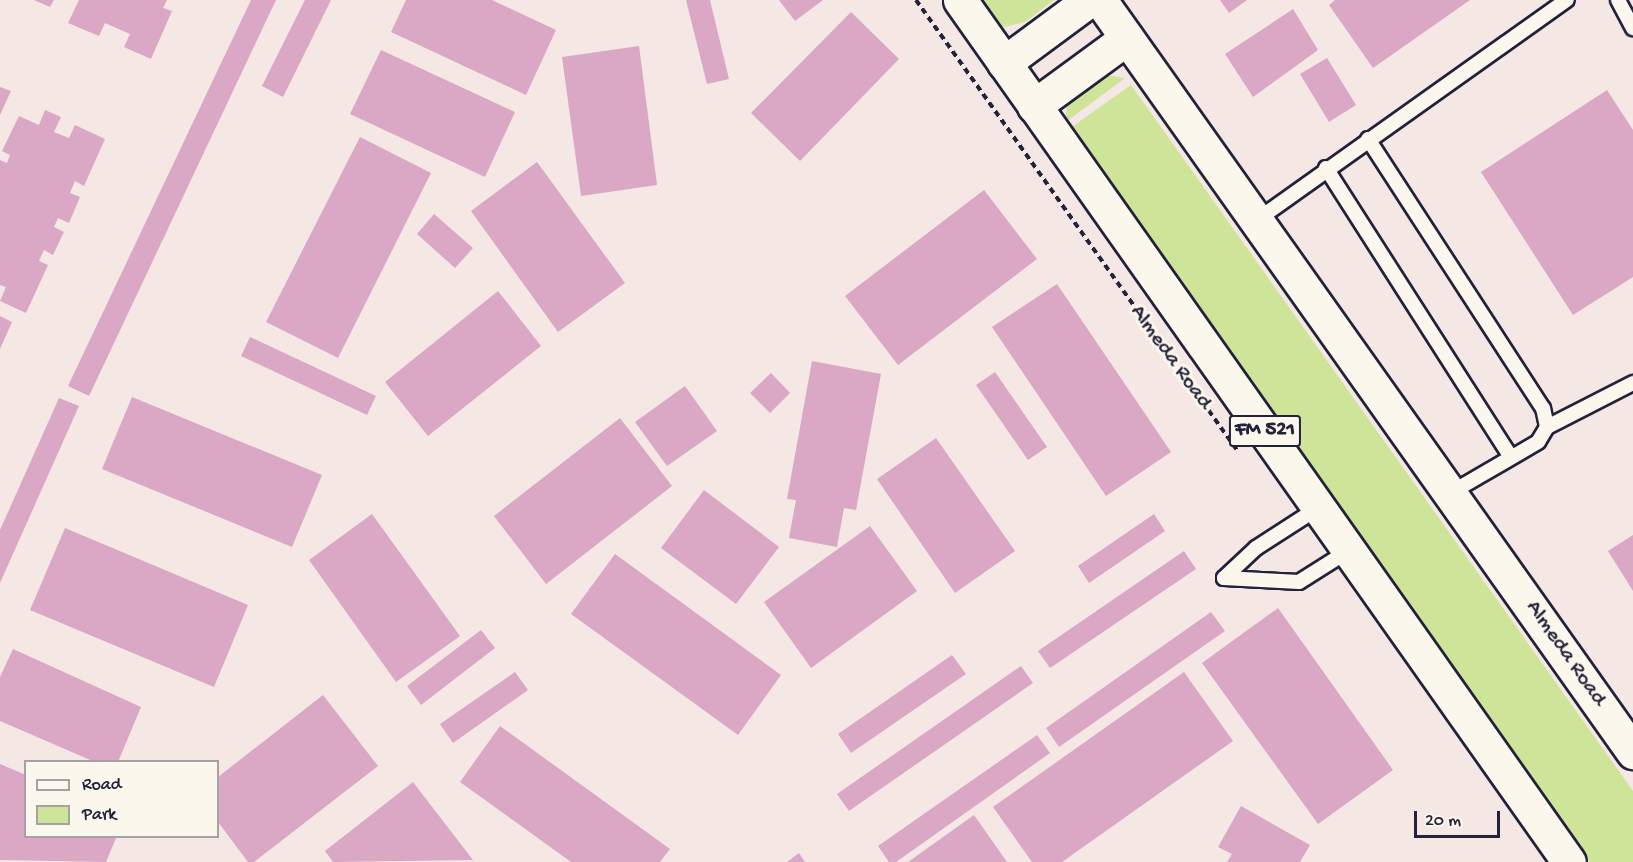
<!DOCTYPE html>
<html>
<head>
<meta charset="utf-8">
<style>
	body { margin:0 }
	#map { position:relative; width:1633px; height:862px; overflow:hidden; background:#f4e7e4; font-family:"Gochi Hand",sans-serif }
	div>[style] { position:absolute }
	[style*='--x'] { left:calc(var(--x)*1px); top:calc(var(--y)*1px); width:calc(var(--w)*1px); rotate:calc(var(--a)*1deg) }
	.green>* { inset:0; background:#cee499 }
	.building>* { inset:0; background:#daa8c4 }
	.path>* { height:4px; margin-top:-2px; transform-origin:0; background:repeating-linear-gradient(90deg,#22223b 0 6px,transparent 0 10.5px) }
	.roads { filter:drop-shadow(2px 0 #22223b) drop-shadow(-2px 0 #22223b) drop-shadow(0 2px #22223b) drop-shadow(0 -2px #22223b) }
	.lane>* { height:14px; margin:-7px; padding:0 7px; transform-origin:7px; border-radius:7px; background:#fbf7ec }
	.primary>* { height:33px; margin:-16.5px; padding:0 16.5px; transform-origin:16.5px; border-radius:16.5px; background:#fbf7ec }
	span { translate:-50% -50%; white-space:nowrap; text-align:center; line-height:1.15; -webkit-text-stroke:6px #fbf7ec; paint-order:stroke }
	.shield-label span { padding:2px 4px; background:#fbf7ec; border:2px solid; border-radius:4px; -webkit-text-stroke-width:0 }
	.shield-label { font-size:21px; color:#22223b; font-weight:700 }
	.street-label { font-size:22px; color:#22223b }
	.legend { position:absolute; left:24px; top:760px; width:195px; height:78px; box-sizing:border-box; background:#fbf7ec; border:2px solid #a4a2a5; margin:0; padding:8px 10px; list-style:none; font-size:18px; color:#22223b }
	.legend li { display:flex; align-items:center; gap:12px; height:30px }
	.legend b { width:30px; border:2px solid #a4a2a5 }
	.scale { position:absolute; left:1414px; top:811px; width:86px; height:27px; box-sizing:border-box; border:3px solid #22223b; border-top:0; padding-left:8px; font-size:18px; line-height:21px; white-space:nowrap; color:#22223b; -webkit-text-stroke:4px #fbf7ec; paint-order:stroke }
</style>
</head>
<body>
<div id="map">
	<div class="green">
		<div style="clip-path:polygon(979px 0,1054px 0,1025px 22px,1000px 28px)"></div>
		<div style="clip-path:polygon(1105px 75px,1125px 78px,1066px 122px,1067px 104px)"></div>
		<div style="clip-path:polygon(1131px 85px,1633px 791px,1633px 862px,1590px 862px,1069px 129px)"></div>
	</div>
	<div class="building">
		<div style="clip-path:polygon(34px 0,54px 0,50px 7px)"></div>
		<div style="clip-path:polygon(79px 0,167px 0,163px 8px,172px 11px,151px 59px,124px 47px,130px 34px,105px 23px,99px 36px,68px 23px)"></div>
		<div style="clip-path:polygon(251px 0,276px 0,89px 396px,68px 386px)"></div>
		<div style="clip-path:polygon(305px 0,331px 0,283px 97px,262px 86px)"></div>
		<div style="clip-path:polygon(406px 0,492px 0,556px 30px,526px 95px,391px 32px)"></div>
		<div style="clip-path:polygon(686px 0,710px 0,729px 79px,707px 84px)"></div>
		<div style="clip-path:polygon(779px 0,823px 0,795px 21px)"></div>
		<div style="clip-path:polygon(1220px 0,1247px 0,1229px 13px)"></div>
		<div style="clip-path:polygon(1335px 0,1470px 0,1373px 68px,1329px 5px)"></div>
		<div style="clip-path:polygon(1293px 9px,1318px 50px,1253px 97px,1225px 54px)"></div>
		<div style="clip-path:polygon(851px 12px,899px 59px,800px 161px,751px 113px)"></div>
		<div style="clip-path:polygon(639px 46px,657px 185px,581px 196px,562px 57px)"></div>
		<div style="clip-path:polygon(381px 50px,515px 112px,485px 177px,350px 114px)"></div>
		<div style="clip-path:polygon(1327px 58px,1356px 105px,1329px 122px,1300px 74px)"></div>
		<div style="clip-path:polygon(0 87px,11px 91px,0 115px)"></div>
		<div style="clip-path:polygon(1607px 90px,1633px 130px,1633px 277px,1573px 315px,1481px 172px)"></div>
		<div style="clip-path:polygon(45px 110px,61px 117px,54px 132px,69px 138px,75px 125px,105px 139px,84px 186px,75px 181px,70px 193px,80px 197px,69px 223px,58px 218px,54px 227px,64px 232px,53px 255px,44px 250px,39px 261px,48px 265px,26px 313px,0 301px,6px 287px,0 285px,0 160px,7px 163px,10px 155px,2px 151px,19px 116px,39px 125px)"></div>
		<div style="clip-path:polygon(360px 137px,431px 173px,338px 358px,266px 322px)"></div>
		<div style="clip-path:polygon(537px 162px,625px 283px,558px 332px,471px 211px)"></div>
		<div style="clip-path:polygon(984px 190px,1037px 259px,898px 365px,845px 296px)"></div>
		<div style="clip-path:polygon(434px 214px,473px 248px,455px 268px,417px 234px)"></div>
		<div style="clip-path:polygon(1057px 284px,1171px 452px,1106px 496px,992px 327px)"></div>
		<div style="clip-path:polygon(498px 291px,541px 346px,428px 436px,385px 382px)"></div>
		<div style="clip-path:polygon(0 316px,12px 322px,0 349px)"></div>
		<div style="clip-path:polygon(250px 337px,376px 396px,367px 415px,241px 356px)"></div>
		<div style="clip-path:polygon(812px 361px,881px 374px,856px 510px,844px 508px,837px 547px,789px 538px,796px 500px,787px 499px)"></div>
		<div style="clip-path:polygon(995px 372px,1047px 447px,1028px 460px,976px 385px)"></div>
		<div style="clip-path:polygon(771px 373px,790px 393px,770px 413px,750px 393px)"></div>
		<div style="clip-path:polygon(685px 386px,717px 431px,667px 466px,635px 422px)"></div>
		<div style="clip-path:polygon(132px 397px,322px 475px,292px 547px,102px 469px)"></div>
		<div style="clip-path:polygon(59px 398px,79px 406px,0 583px,0 530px)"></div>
		<div style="clip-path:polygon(620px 418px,672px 486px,546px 584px,494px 516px)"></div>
		<div style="clip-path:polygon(936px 438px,1015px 551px,955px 593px,877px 479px)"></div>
		<div style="clip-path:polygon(704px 490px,779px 547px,736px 604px,661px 548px)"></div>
		<div style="clip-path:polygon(372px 514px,460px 636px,396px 682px,309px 560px)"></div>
		<div style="clip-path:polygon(1154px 514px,1165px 531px,1089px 583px,1078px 566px)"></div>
		<div style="clip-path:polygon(870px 526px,917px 591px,811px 668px,764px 602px)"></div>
		<div style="clip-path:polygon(65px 528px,248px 605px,214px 687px,30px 610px)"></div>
		<div style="clip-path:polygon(1633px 535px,1633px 591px,1608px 551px)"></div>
		<div style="clip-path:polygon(1184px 551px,1196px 569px,1050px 668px,1038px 651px)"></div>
		<div style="clip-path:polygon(615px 554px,781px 675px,738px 735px,571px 614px)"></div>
		<div style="clip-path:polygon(1278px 608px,1393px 770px,1318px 824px,1202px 663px)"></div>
		<div style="clip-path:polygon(1211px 612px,1225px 631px,1059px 747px,1046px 728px)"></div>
		<div style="clip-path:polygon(481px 630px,495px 648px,421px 705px,407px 686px)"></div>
		<div style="clip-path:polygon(13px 649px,141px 707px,118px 762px,95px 762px,0 721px,0 677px)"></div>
		<div style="clip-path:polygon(952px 655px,966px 674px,851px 753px,838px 734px)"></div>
		<div style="clip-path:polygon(1021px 666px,1033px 683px,849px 811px,837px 794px)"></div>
		<div style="clip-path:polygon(515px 672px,528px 690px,453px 743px,440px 724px)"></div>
		<div style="clip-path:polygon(1184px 672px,1233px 741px,1062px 862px,1032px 862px,993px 807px)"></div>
		<div style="clip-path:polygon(323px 695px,378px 766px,254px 862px,248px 862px,218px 822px,218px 777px)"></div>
		<div style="clip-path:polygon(500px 726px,670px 849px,660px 862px,571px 862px,460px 782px)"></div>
		<div style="clip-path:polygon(1037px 735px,1050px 753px,896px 862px,889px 862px,878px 846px)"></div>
		<div style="clip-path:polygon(0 764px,26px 775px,26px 836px,117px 836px,106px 862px,0 860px)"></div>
		<div style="clip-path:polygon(413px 782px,473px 860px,333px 862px,325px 851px)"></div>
		<div style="clip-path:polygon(1241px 806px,1310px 845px,1300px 862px,1227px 862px,1232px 854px,1218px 847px)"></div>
		<div style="clip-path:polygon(974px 815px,1007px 862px,908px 862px)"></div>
		<div style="clip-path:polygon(799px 853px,805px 862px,787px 862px)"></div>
	</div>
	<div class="path">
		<div style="--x:916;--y:0;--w:556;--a:54.51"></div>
	</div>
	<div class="roads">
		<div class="lane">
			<div style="--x:1618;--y:0;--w:32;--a:62"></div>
			<div style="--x:1368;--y:139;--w:321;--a:57"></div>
			<div style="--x:1543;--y:408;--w:19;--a:78"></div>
			<div style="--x:1547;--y:427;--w:17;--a:121"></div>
			<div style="--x:1538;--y:442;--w:99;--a:149.8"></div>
			<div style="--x:1326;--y:168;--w:342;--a:57.4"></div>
			<div style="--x:1257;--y:220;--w:380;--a:-35.4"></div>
			<div style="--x:1547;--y:427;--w:97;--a:-27.1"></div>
			<div style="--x:1318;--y:508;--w:74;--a:147.2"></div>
			<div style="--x:1256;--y:548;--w:44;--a:136.8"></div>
			<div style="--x:1224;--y:578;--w:75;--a:3.1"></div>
			<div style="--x:1299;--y:582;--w:58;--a:-32.3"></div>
		</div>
		<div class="primary">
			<div style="--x:960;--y:0;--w:1055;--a:54.76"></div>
			<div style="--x:1100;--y:0;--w:922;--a:54.67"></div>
			<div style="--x:1004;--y:63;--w:106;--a:-36.5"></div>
			<div style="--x:1034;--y:106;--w:115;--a:-36.2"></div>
		</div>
	</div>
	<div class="shield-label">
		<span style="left:1265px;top:431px">FM 521</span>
	</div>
	<div class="street-label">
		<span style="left:1170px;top:358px;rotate:54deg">Almeda Road</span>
		<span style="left:1565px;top:654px;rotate:55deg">Almeda Road</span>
	</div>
	<ul class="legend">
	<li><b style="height:8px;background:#fbf7ec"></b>Road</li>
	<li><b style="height:16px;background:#cee499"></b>Park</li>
	</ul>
	<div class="scale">20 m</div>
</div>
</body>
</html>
